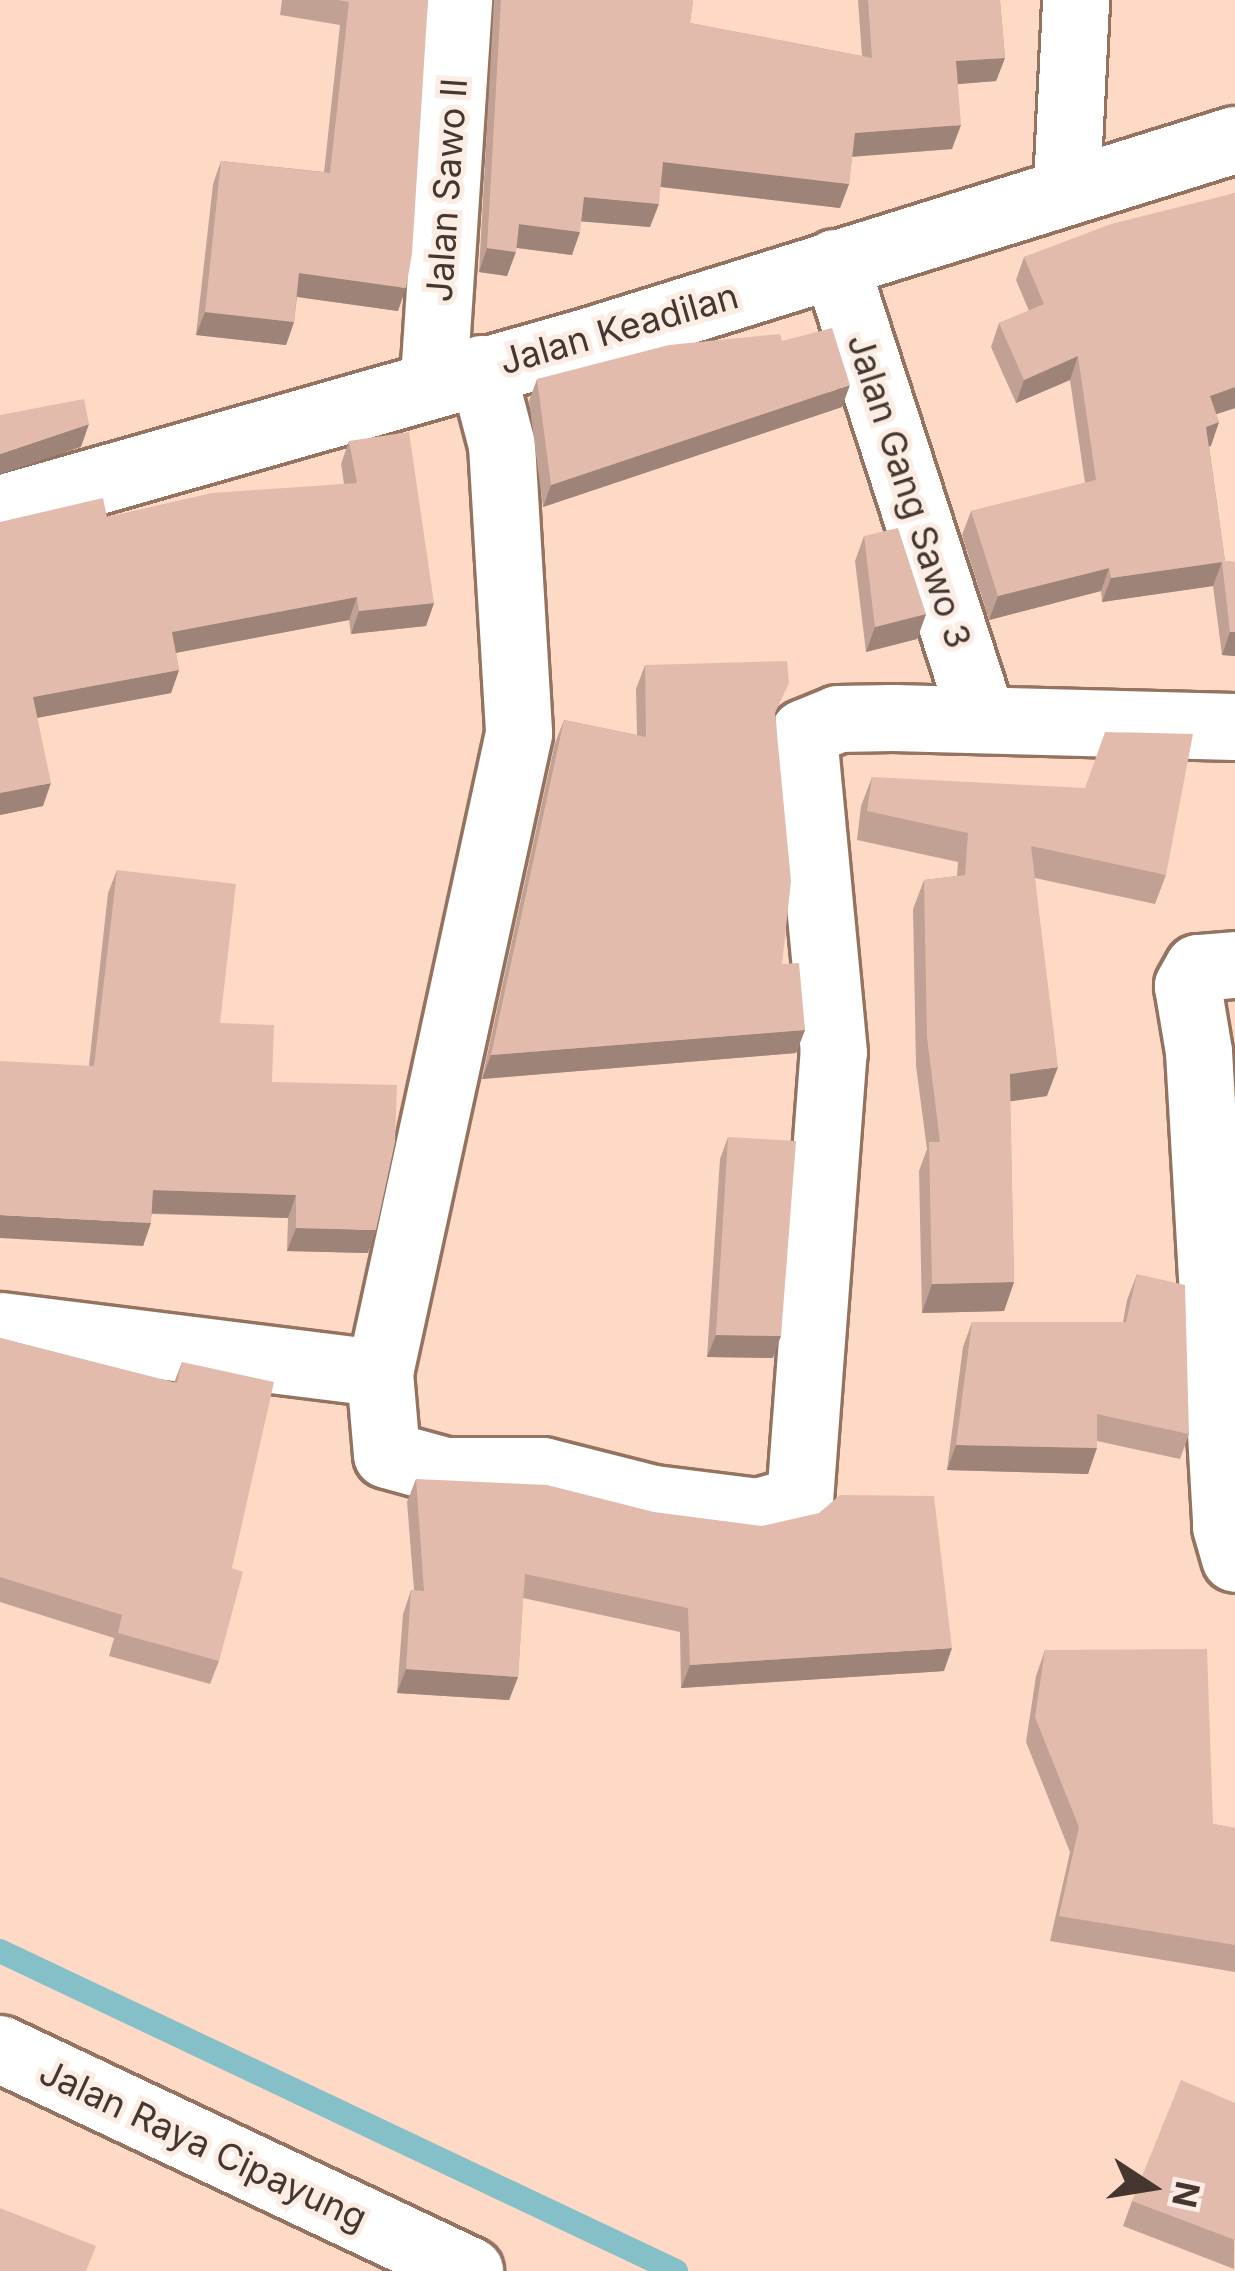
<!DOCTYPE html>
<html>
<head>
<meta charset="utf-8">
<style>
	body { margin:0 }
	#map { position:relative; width:1235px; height:2271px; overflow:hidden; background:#fedac6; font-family:Inter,sans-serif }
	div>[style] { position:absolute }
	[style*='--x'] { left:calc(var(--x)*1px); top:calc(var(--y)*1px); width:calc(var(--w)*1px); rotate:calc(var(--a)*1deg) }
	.stream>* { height:24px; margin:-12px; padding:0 12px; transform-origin:12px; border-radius:12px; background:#85bfc7 }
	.roads { filter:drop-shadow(3px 0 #947361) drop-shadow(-3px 0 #947361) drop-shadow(0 3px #947361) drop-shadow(0 -3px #947361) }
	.street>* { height:66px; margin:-33px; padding:0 33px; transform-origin:33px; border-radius:33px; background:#fff }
	.secondary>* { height:66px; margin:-33px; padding:0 33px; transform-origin:33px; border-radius:33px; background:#fff }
	.wall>* { inset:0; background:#c2a195 }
	.shaded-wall>* { inset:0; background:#9e8379 }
	.building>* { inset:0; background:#e2bbad }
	span { translate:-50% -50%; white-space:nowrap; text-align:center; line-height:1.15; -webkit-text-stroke:10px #fbece4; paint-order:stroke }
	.street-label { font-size:36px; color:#45372f }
	.north { position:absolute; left:1091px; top:2127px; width:120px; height:120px; -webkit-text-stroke:9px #fbece4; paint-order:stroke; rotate:102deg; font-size:33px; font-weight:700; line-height:48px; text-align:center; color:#45372f }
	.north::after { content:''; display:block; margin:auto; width:42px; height:54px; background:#45372f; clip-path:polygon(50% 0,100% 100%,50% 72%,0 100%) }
</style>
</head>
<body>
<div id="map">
	<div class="stream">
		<div style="--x:0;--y:1951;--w:748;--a:25.33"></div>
	</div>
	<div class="roads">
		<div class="street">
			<div style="--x:1067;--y:187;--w:187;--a:-87.2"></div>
			<div style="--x:835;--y:263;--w:479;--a:72.1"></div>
			<div style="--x:482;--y:369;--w:79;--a:75.3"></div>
			<div style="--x:502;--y:445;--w:289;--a:86.6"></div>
			<div style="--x:519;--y:734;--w:654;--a:102.27"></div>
			<div style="--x:380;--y:1373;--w:82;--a:85.1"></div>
			<div style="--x:387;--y:1455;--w:60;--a:15.4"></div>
			<div style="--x:445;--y:1471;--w:98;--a:0"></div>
			<div style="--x:543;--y:1471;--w:114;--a:14.2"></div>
			<div style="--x:654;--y:1499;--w:105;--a:7.1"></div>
			<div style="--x:758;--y:1512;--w:44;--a:-15.9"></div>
			<div style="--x:800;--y:1500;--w:448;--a:-85.7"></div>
			<div style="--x:834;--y:1053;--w:321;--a:-95.4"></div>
			<div style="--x:804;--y:733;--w:37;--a:-22"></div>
			<div style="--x:838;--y:719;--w:55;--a:-1"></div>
			<div style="--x:893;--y:718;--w:342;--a:1.5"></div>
			<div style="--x:434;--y:379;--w:380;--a:-86.2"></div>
			<div style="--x:1235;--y:965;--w:37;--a:175"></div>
			<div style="--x:1198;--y:968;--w:21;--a:119"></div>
			<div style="--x:1188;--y:986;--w:67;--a:80.5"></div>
			<div style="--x:1199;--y:1052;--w:476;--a:86.7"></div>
			<div style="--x:1226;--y:1527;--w:33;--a:74"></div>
			<div style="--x:0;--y:1326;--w:383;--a:7.1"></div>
		</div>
		<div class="secondary">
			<div style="--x:0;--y:509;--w:613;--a:-15.89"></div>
			<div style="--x:590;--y:341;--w:676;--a:-17.31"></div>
			<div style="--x:0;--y:2049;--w:520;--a:25.28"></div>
		</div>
	</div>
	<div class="wall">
		<div style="clip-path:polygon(282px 0,428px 0,398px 311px,297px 297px,294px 322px,286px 345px,196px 335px,213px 184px,221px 161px,324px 172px,340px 25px,280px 15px)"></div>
		<div style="clip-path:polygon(494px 0,693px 0,690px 23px,862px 56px,858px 0,1000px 0,1005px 58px,996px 81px,958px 84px,952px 149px,852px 157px,849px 184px,840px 208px,660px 187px,650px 227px,581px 221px,572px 255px,516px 248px,507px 276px,479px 272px)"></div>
		<div style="clip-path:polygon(1235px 193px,1235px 408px,1216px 414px,1219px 422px,1209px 446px,1225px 561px,1235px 562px,1235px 656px,1222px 655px,1213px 586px,1102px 602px,1101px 591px,989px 620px,962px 535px,971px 511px,1085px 483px,1070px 380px,1016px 403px,991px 347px,999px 323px,1029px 311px,1016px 280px,1024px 257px)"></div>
		<div style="clip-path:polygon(782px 341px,842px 407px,543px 507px,529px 401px,537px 379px)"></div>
		<div style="clip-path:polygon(349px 441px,434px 603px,426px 626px,351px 634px,349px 620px,176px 653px,179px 670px,171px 693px,37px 718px,43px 806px,0 815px,0 522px,107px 517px,344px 484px,341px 464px)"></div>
		<div style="clip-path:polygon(864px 536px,926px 614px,917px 639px,866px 652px,855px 561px)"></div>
		<div style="clip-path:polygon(645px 665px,776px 717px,782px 964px,805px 1030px,796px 1053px,482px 1079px,555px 743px,564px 720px,637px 735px,636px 689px)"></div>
		<div style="clip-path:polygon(872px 777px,1166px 875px,1155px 904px,1035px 878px,1047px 1096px,1010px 1101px,1014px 1282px,1004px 1311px,922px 1313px,919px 1171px,927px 1149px,916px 1066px,913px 909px,924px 880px,957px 876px,958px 862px,857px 840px,861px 806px)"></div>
		<div style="clip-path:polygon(117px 870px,220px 1023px,272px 1082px,368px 1253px,287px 1251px,288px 1218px,152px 1214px,143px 1246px,89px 1065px,108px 893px)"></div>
		<div style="clip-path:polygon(728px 1137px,773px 1358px,707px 1357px,720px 1159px)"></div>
		<div style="clip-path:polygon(1137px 1274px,1189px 1434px,1180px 1459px,1097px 1441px,1088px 1474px,947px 1470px,963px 1347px,972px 1322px,1123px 1322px,1127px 1300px)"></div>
		<div style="clip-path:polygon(0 1338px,174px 1383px,182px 1362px,232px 1568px,219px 1661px,210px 1684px,109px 1656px,114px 1638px,0 1602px)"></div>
		<div style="clip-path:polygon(416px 1479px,944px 1671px,681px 1688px,680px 1632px,523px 1598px,518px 1677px,509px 1700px,397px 1693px,403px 1614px,411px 1590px,414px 1590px,407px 1502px)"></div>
		<div style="clip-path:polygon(1045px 1650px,1213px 1824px,1235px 1828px,1235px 1972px,1050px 1941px,1070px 1852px,1026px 1742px,1036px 1676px)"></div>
		<div style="clip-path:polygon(1235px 2103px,1234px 2269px,1123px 2226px,1132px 2201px)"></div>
	</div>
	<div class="shaded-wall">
		<div style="clip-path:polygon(1005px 58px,996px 81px,947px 85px,956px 61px)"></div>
		<div style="clip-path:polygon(961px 125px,952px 149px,846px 157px,855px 133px)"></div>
		<div style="clip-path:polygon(663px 162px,849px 184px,840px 208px,654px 186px)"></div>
		<div style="clip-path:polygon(584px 197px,659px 204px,650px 227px,576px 221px)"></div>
		<div style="clip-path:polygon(519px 224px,580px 232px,572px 255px,511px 247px)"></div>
		<div style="clip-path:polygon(487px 248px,516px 252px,507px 276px,479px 272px)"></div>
		<div style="clip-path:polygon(299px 273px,406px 288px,398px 311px,291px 296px)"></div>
		<div style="clip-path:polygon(205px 312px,294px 322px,286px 345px,196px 335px)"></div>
		<div style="clip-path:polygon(1078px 356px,1070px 380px,1016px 403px,1024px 380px)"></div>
		<div style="clip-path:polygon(850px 385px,842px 407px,543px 507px,551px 485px)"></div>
		<div style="clip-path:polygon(1235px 387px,1235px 408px,1202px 419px,1210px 396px)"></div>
		<div style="clip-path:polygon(1219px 422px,1211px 446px,1198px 450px,1206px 427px)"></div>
		<div style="clip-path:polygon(89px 424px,81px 447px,0 474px,0 454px)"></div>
		<div style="clip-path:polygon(1222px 562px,1213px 586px,1102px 602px,1111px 578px)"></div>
		<div style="clip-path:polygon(1109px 568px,1101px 591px,989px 620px,998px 596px)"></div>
		<div style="clip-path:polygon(357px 597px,349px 620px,164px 655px,172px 632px)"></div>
		<div style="clip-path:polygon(434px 603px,426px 626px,351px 634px,359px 611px)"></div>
		<div style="clip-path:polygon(926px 614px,917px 639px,866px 652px,875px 627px)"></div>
		<div style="clip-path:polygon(1230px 632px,1235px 632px,1235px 656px,1222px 655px)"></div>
		<div style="clip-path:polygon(179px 670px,171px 693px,25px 720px,33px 697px)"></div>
		<div style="clip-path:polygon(51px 783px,43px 806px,0 815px,0 793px)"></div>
		<div style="clip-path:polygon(805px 1030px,796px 1053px,482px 1079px,491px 1055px)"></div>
		<div style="clip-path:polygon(1058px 1067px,1047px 1096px,999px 1103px,1010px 1074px)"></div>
		<div style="clip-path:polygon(153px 1190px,296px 1195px,288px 1218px,145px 1213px)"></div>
		<div style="clip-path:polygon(0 1215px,151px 1223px,143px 1246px,0 1238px)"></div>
		<div style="clip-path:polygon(296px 1228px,376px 1230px,368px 1253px,287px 1251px)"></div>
		<div style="clip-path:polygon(1014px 1282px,1004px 1311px,922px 1313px,932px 1284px)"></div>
		<div style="clip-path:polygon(716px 1335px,781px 1336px,773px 1358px,707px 1357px)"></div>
		<div style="clip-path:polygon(956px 1445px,1097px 1448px,1088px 1474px,947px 1470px)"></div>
		<div style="clip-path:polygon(952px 1648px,944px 1671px,681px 1688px,690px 1665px)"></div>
		<div style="clip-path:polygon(406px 1669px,518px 1677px,509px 1700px,397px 1693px)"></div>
	</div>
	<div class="building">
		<div style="clip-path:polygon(338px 0,428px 0,412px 254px,406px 288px,299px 273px,294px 322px,205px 312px,221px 161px,330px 173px,349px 2px)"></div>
		<div style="clip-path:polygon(501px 0,693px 0,690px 23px,872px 58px,868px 0,1000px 0,1005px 58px,956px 61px,961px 125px,855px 133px,849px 184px,663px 162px,659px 204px,584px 197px,580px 232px,519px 224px,516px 252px,487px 248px)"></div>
		<div style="clip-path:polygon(1235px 193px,1235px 387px,1210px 396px,1219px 422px,1206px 427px,1225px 561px,1235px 562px,1235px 632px,1230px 632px,1222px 562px,1111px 578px,1109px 568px,998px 596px,971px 511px,1096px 480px,1078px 356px,1024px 380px,999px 323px,1044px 304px,1024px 257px,1111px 224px)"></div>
		<div style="clip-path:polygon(832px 328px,850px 385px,551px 485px,537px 379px,669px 345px,780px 334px,782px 341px)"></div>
		<div style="clip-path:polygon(84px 399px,89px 424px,0 454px,0 415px)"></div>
		<div style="clip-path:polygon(409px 432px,434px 603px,359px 611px,357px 597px,172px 632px,179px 670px,33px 697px,51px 783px,0 793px,0 522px,103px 498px,107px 517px,212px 493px,357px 483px,349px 441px)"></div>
		<div style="clip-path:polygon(898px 528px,926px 614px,875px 627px,864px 536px)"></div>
		<div style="clip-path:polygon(787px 661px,789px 683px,775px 713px,791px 881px,782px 964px,799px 963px,805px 1030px,491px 1055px,564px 720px,646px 737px,645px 665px)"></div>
		<div style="clip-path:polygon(1105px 732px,1193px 734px,1166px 875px,1031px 846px,1058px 1067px,1010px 1074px,1014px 1282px,932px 1284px,929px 1142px,940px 1142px,927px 1037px,924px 880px,965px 875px,968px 833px,867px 811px,872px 777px,1085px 788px)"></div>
		<div style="clip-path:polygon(117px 870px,236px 884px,220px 1023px,274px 1025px,272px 1082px,397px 1085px,395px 1142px,376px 1230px,296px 1228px,296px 1195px,153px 1190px,151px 1223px,0 1215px,0 1061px,94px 1066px)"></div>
		<div style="clip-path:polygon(728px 1137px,796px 1141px,781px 1336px,716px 1335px)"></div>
		<div style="clip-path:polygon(1137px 1274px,1185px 1285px,1189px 1434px,1097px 1414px,1097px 1448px,956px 1445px,972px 1322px,1126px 1322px)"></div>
		<div style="clip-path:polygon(0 1338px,177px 1383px,182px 1362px,274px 1382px,232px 1568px,243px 1572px,219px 1661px,118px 1633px,122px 1615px,0 1577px)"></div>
		<div style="clip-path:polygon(416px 1479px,547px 1485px,654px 1512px,762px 1526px,819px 1513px,840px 1495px,934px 1496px,952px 1648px,690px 1665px,688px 1608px,525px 1574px,518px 1677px,406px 1669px,411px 1590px,424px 1591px)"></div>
		<div style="clip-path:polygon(1207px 1649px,1213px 1824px,1235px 1828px,1235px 1945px,1059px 1916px,1079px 1827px,1035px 1717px,1045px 1650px)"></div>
		<div style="clip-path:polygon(1181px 2080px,1235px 2103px,1235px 2240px,1132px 2201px)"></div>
		<div style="clip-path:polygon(0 2208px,96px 2246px,86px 2271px,0 2271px)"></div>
	</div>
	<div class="street-label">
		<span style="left:447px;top:190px;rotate:-86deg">Jalan Sawo II</span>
		<span style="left:619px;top:329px;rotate:-16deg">Jalan Keadilan</span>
		<span style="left:909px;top:491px;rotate:72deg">Jalan Gang Sawo 3</span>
		<span style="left:203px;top:2145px;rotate:25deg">Jalan Raya Cipayung</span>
	</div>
	<div class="north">N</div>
</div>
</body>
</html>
